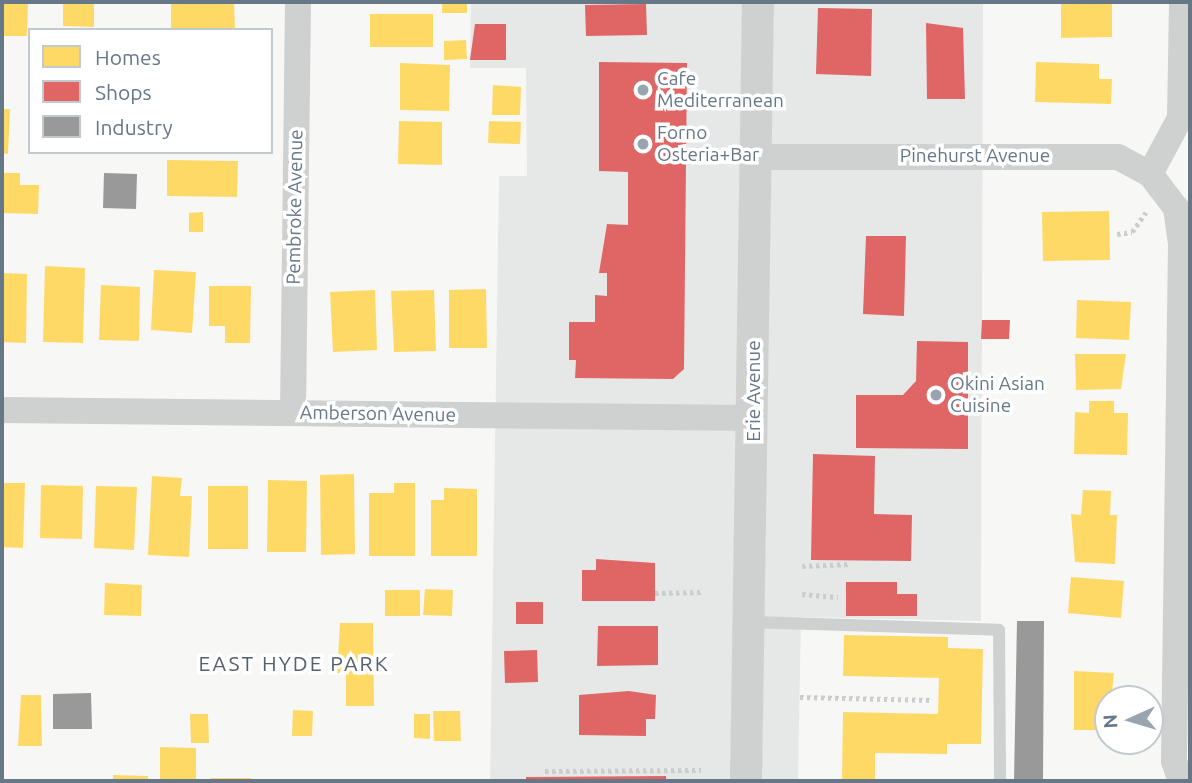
<!DOCTYPE html>
<html>
<head>
<meta charset="utf-8">
<style>
	body { margin:0 }
	#map { position:relative; width:1192px; height:783px; overflow:hidden; background:#f7f7f6; font-family:Ubuntu,sans-serif }
	div>[style] { position:absolute }
	[style*='--x'] { left:calc(var(--x)*1px); top:calc(var(--y)*1px); width:calc(var(--w)*1px); rotate:calc(var(--a)*1deg) }
	.built>* { inset:0; background:#e6e7e7 }
	.homes>* { inset:0; background:#ffd966 }
	.shops>* { inset:0; background:#e06666 }
	.industry>* { inset:0; background:#999 }
	.path>* { height:4.5px; margin-top:-2.25px; transform-origin:0; background:repeating-linear-gradient(90deg,#cccdce 0 3.5px,transparent 0 7px) }
	.service>* { height:12px; margin:-6px; padding:0 6px; transform-origin:6px; border-radius:6px; background:#cfd1d1 }
	.minor>* { height:26px; margin:-13px; padding:0 13px; transform-origin:13px; border-radius:13px; background:#cfd1d1 }
	.tertiary>* { height:32px; margin:-16px; padding:0 16px; transform-origin:16px; border-radius:16px; background:#cfd1d1 }
	.dots>* { width:19px; height:19px; translate:-50% -50%; box-sizing:border-box; border:4px solid #fff; border-radius:50% }
	span { translate:-50% -50%; white-space:nowrap; text-align:center; line-height:1.15; -webkit-text-stroke:7px #fff; paint-order:stroke }
	.poi-label { font-size:19px; color:#667787 }
	.left { translate:0 -50%; text-align:left }
	.street-label { font-size:19px; color:#667787 }
	.neighbourhood-label { font-size:21px; color:#54606c; letter-spacing:2px }
	.frame { position:absolute; inset:0; border:4px solid #667787; pointer-events:none }
	.legend { position:absolute; left:28px; top:28px; width:245px; height:126px; box-sizing:border-box; background:#fff; border:2px solid #c2c9cf; margin:0; padding:9px 12px; list-style:none; font-size:21px; color:#667787 }
	.legend li { display:flex; align-items:center; gap:14px; height:35px }
	.legend b { width:35px; border:2px solid #c2c9cf }
	.north { position:absolute; left:1094px; top:685px; width:70px; height:70px; box-sizing:border-box; background:#fff; border:2px solid #c2c9cf; border-radius:50%; rotate:266deg; font-size:19px; font-weight:700; line-height:28px; text-align:center; color:#667787 }
	.north::after { content:''; display:block; margin:auto; width:24px; height:32px; background:#99a4ae; clip-path:polygon(50% 0,100% 100%,50% 72%,0 100%) }
</style>
</head>
<body>
<div id="map">
	<div class="built">
		<div style="clip-path:polygon(471px 2px,983px 2px,981px 621px,801px 617px,798px 781px,490px 781px,499px 176px,527px 176px,526px 68px,470px 68px)"></div>
	</div>
	<div class="homes">
		<div style="clip-path:polygon(2px 2px,28px 2px,27px 36px,2px 36px)"></div>
		<div style="clip-path:polygon(63px 2px,94px 2px,94px 27px,63px 26px)"></div>
		<div style="clip-path:polygon(234px 2px,235px 30px,171px 30px,171px 3px)"></div>
		<div style="clip-path:polygon(442px 2px,467px 2px,467px 13px,442px 13px)"></div>
		<div style="clip-path:polygon(1061px 2px,1112px 2px,1112px 37px,1061px 38px)"></div>
		<div style="clip-path:polygon(370px 14px,433px 14px,433px 47px,370px 47px)"></div>
		<div style="clip-path:polygon(466px 40px,467px 59px,444px 60px,444px 41px)"></div>
		<div style="clip-path:polygon(1036px 62px,1099px 64px,1099px 79px,1112px 79px,1111px 104px,1035px 102px)"></div>
		<div style="clip-path:polygon(400px 63px,450px 65px,449px 111px,400px 110px)"></div>
		<div style="clip-path:polygon(493px 85px,521px 87px,520px 115px,492px 115px)"></div>
		<div style="clip-path:polygon(2px 109px,10px 109px,8px 154px,2px 153px)"></div>
		<div style="clip-path:polygon(399px 121px,442px 122px,442px 165px,398px 164px)"></div>
		<div style="clip-path:polygon(489px 121px,521px 122px,520px 144px,488px 143px)"></div>
		<div style="clip-path:polygon(167px 160px,238px 161px,237px 197px,167px 196px)"></div>
		<div style="clip-path:polygon(2px 173px,20px 173px,20px 185px,39px 185px,38px 214px,2px 213px)"></div>
		<div style="clip-path:polygon(1109px 211px,1110px 260px,1043px 261px,1042px 212px)"></div>
		<div style="clip-path:polygon(203px 212px,203px 232px,189px 232px,189px 213px)"></div>
		<div style="clip-path:polygon(45px 266px,85px 268px,83px 343px,43px 342px)"></div>
		<div style="clip-path:polygon(154px 270px,196px 272px,192px 333px,151px 330px)"></div>
		<div style="clip-path:polygon(2px 273px,27px 274px,26px 343px,2px 342px)"></div>
		<div style="clip-path:polygon(101px 285px,140px 287px,139px 341px,99px 340px)"></div>
		<div style="clip-path:polygon(209px 286px,251px 286px,250px 343px,225px 343px,225px 326px,209px 326px)"></div>
		<div style="clip-path:polygon(486px 289px,487px 348px,449px 348px,449px 290px)"></div>
		<div style="clip-path:polygon(375px 290px,377px 350px,333px 352px,330px 292px)"></div>
		<div style="clip-path:polygon(434px 290px,436px 351px,394px 352px,391px 291px)"></div>
		<div style="clip-path:polygon(1077px 300px,1131px 302px,1129px 340px,1076px 338px)"></div>
		<div style="clip-path:polygon(1075px 354px,1126px 354px,1121px 389px,1076px 390px)"></div>
		<div style="clip-path:polygon(1089px 401px,1114px 401px,1114px 413px,1128px 413px,1127px 455px,1074px 454px,1075px 412px,1089px 413px)"></div>
		<div style="clip-path:polygon(354px 474px,355px 554px,321px 555px,320px 475px)"></div>
		<div style="clip-path:polygon(152px 476px,182px 478px,180px 496px,192px 496px,189px 557px,148px 555px)"></div>
		<div style="clip-path:polygon(268px 480px,307px 481px,306px 552px,267px 552px)"></div>
		<div style="clip-path:polygon(2px 483px,25px 483px,23px 548px,2px 547px)"></div>
		<div style="clip-path:polygon(394px 483px,415px 483px,415px 556px,369px 556px,369px 493px,394px 493px)"></div>
		<div style="clip-path:polygon(41px 485px,83px 486px,82px 539px,40px 538px)"></div>
		<div style="clip-path:polygon(96px 486px,137px 487px,134px 550px,94px 548px)"></div>
		<div style="clip-path:polygon(208px 486px,248px 486px,248px 549px,208px 549px)"></div>
		<div style="clip-path:polygon(444px 488px,477px 489px,477px 556px,431px 556px,431px 500px,444px 500px)"></div>
		<div style="clip-path:polygon(1083px 490px,1111px 491px,1110px 515px,1117px 515px,1115px 564px,1075px 562px,1071px 514px,1081px 515px)"></div>
		<div style="clip-path:polygon(1071px 577px,1124px 581px,1121px 618px,1068px 613px)"></div>
		<div style="clip-path:polygon(105px 583px,142px 585px,141px 616px,104px 615px)"></div>
		<div style="clip-path:polygon(425px 589px,453px 590px,452px 616px,423px 615px)"></div>
		<div style="clip-path:polygon(385px 590px,420px 590px,420px 616px,385px 616px)"></div>
		<div style="clip-path:polygon(340px 623px,373px 623px,374px 706px,346px 706px,346px 673px,337px 673px)"></div>
		<div style="clip-path:polygon(844px 635px,948px 637px,948px 648px,983px 649px,981px 744px,947px 744px,947px 754px,875px 753px,875px 781px,842px 781px,843px 712px,938px 714px,939px 678px,843px 676px)"></div>
		<div style="clip-path:polygon(1074px 671px,1114px 673px,1108px 730px,1074px 730px)"></div>
		<div style="clip-path:polygon(21px 695px,41px 695px,42px 746px,18px 746px)"></div>
		<div style="clip-path:polygon(293px 710px,313px 711px,312px 736px,292px 736px)"></div>
		<div style="clip-path:polygon(433px 711px,460px 711px,461px 741px,434px 741px)"></div>
		<div style="clip-path:polygon(190px 714px,208px 714px,209px 743px,191px 743px)"></div>
		<div style="clip-path:polygon(414px 714px,430px 714px,430px 739px,414px 738px)"></div>
		<div style="clip-path:polygon(160px 747px,196px 748px,196px 781px,160px 781px)"></div>
		<div style="clip-path:polygon(113px 775px,148px 776px,148px 781px,113px 781px)"></div>
		<div style="clip-path:polygon(211px 778px,251px 778px,251px 781px,211px 781px)"></div>
	</div>
	<div class="shops">
		<div style="clip-path:polygon(646px 4px,647px 35px,586px 36px,585px 5px)"></div>
		<div style="clip-path:polygon(818px 8px,872px 9px,871px 76px,816px 74px)"></div>
		<div style="clip-path:polygon(926px 23px,963px 28px,965px 99px,927px 99px)"></div>
		<div style="clip-path:polygon(475px 24px,506px 24px,506px 60px,470px 60px)"></div>
		<div style="clip-path:polygon(599px 62px,687px 63px,684px 369px,673px 379px,575px 378px,576px 360px,569px 360px,569px 322px,595px 322px,595px 295px,607px 296px,607px 273px,599px 273px,607px 224px,628px 225px,628px 172px,599px 171px)"></div>
		<div style="clip-path:polygon(866px 236px,906px 236px,904px 316px,863px 314px)"></div>
		<div style="clip-path:polygon(982px 320px,1010px 320px,1009px 339px,981px 339px)"></div>
		<div style="clip-path:polygon(917px 341px,968px 342px,968px 449px,856px 448px,856px 395px,903px 395px,916px 381px)"></div>
		<div style="clip-path:polygon(813px 454px,875px 456px,874px 514px,912px 515px,911px 561px,811px 560px)"></div>
		<div style="clip-path:polygon(596px 559px,655px 563px,655px 601px,582px 601px,582px 570px,596px 570px)"></div>
		<div style="clip-path:polygon(846px 582px,897px 582px,897px 594px,917px 594px,917px 616px,846px 616px)"></div>
		<div style="clip-path:polygon(516px 602px,543px 602px,543px 624px,516px 624px)"></div>
		<div style="clip-path:polygon(598px 626px,658px 626px,658px 665px,597px 666px)"></div>
		<div style="clip-path:polygon(537px 650px,538px 682px,505px 683px,504px 651px)"></div>
		<div style="clip-path:polygon(629px 691px,656px 695px,655px 719px,646px 719px,646px 736px,579px 735px,579px 695px)"></div>
		<div style="clip-path:polygon(666px 776px,666px 781px,526px 781px,526px 777px)"></div>
	</div>
	<div class="industry">
		<div style="clip-path:polygon(104px 173px,137px 174px,136px 209px,103px 208px)"></div>
		<div style="clip-path:polygon(1017px 621px,1044px 621px,1043px 781px,1014px 781px)"></div>
		<div style="clip-path:polygon(91px 693px,92px 729px,53px 729px,53px 694px)"></div>
	</div>
	<div class="path">
		<div style="--x:1117;--y:234;--w:15;--a:-8"></div>
		<div style="--x:1132;--y:232;--w:24;--a:-55"></div>
		<div style="--x:802;--y:566;--w:48;--a:-2.4"></div>
		<div style="--x:655;--y:593;--w:49;--a:-1.2"></div>
		<div style="--x:802;--y:594;--w:36;--a:5"></div>
		<div style="--x:800;--y:697;--w:131;--a:1.3"></div>
		<div style="--x:545;--y:771;--w:156;--a:-0.4"></div>
	</div>
	<div class="service">
		<div style="--x:750;--y:622;--w:249;--a:1.8"></div>
		<div style="--x:999;--y:630;--w:151;--a:89.6"></div>
	</div>
	<div class="minor">
		<div style="--x:753;--y:157;--w:365;--a:0"></div>
		<div style="--x:1118;--y:157;--w:36;--a:28"></div>
		<div style="--x:1150;--y:174;--w:43;--a:52.6"></div>
		<div style="--x:1176;--y:208;--w:36;--a:82"></div>
		<div style="--x:1181;--y:244;--w:517;--a:90.78"></div>
		<div style="--x:1174;--y:761;--w:21;--a:71"></div>
		<div style="--x:1150;--y:174;--w:64;--a:-61.8"></div>
		<div style="--x:1180;--y:118;--w:116;--a:-89"></div>
		<div style="--x:2;--y:410;--w:752;--a:0.61"></div>
		<div style="--x:293;--y:412;--w:410;--a:-89.3"></div>
	</div>
	<div class="tertiary">
		<div style="--x:746;--y:781;--w:779;--a:-89.12"></div>
	</div>
	<div class="dots">
		<div style="left:643px;top:90px;background:#99a4ae"></div>
		<div style="left:643px;top:144px;background:#99a4ae"></div>
		<div style="left:936px;top:395px;background:#99a4ae"></div>
	</div>
	<div class="poi-label">
		<span class="left" style="left:657px;top:90px">Cafe<br>Mediterranean</span>
		<span class="left" style="left:657px;top:144px">Forno<br>Osteria+Bar</span>
		<span class="left" style="left:950px;top:395px">Okini Asian<br>Cuisine</span>
	</div>
	<div class="street-label">
		<span style="left:975px;top:156px">Pinehurst Avenue</span>
		<span style="left:295px;top:207px;rotate:-89deg">Pembroke Avenue</span>
		<span style="left:754px;top:391px;rotate:-90deg">Erie Avenue</span>
		<span style="left:378px;top:414px;rotate:1deg">Amberson Avenue</span>
	</div>
	<div class="neighbourhood-label">
		<span style="left:294px;top:663px">EAST HYDE PARK</span>
	</div>
	<div class="frame"></div>
	<ul class="legend">
	<li><b style="height:19px;background:#ffd966"></b>Homes</li>
	<li><b style="height:19px;background:#e06666"></b>Shops</li>
	<li><b style="height:19px;background:#999"></b>Industry</li>
	</ul>
	<div class="north">N</div>
</div>
</body>
</html>
